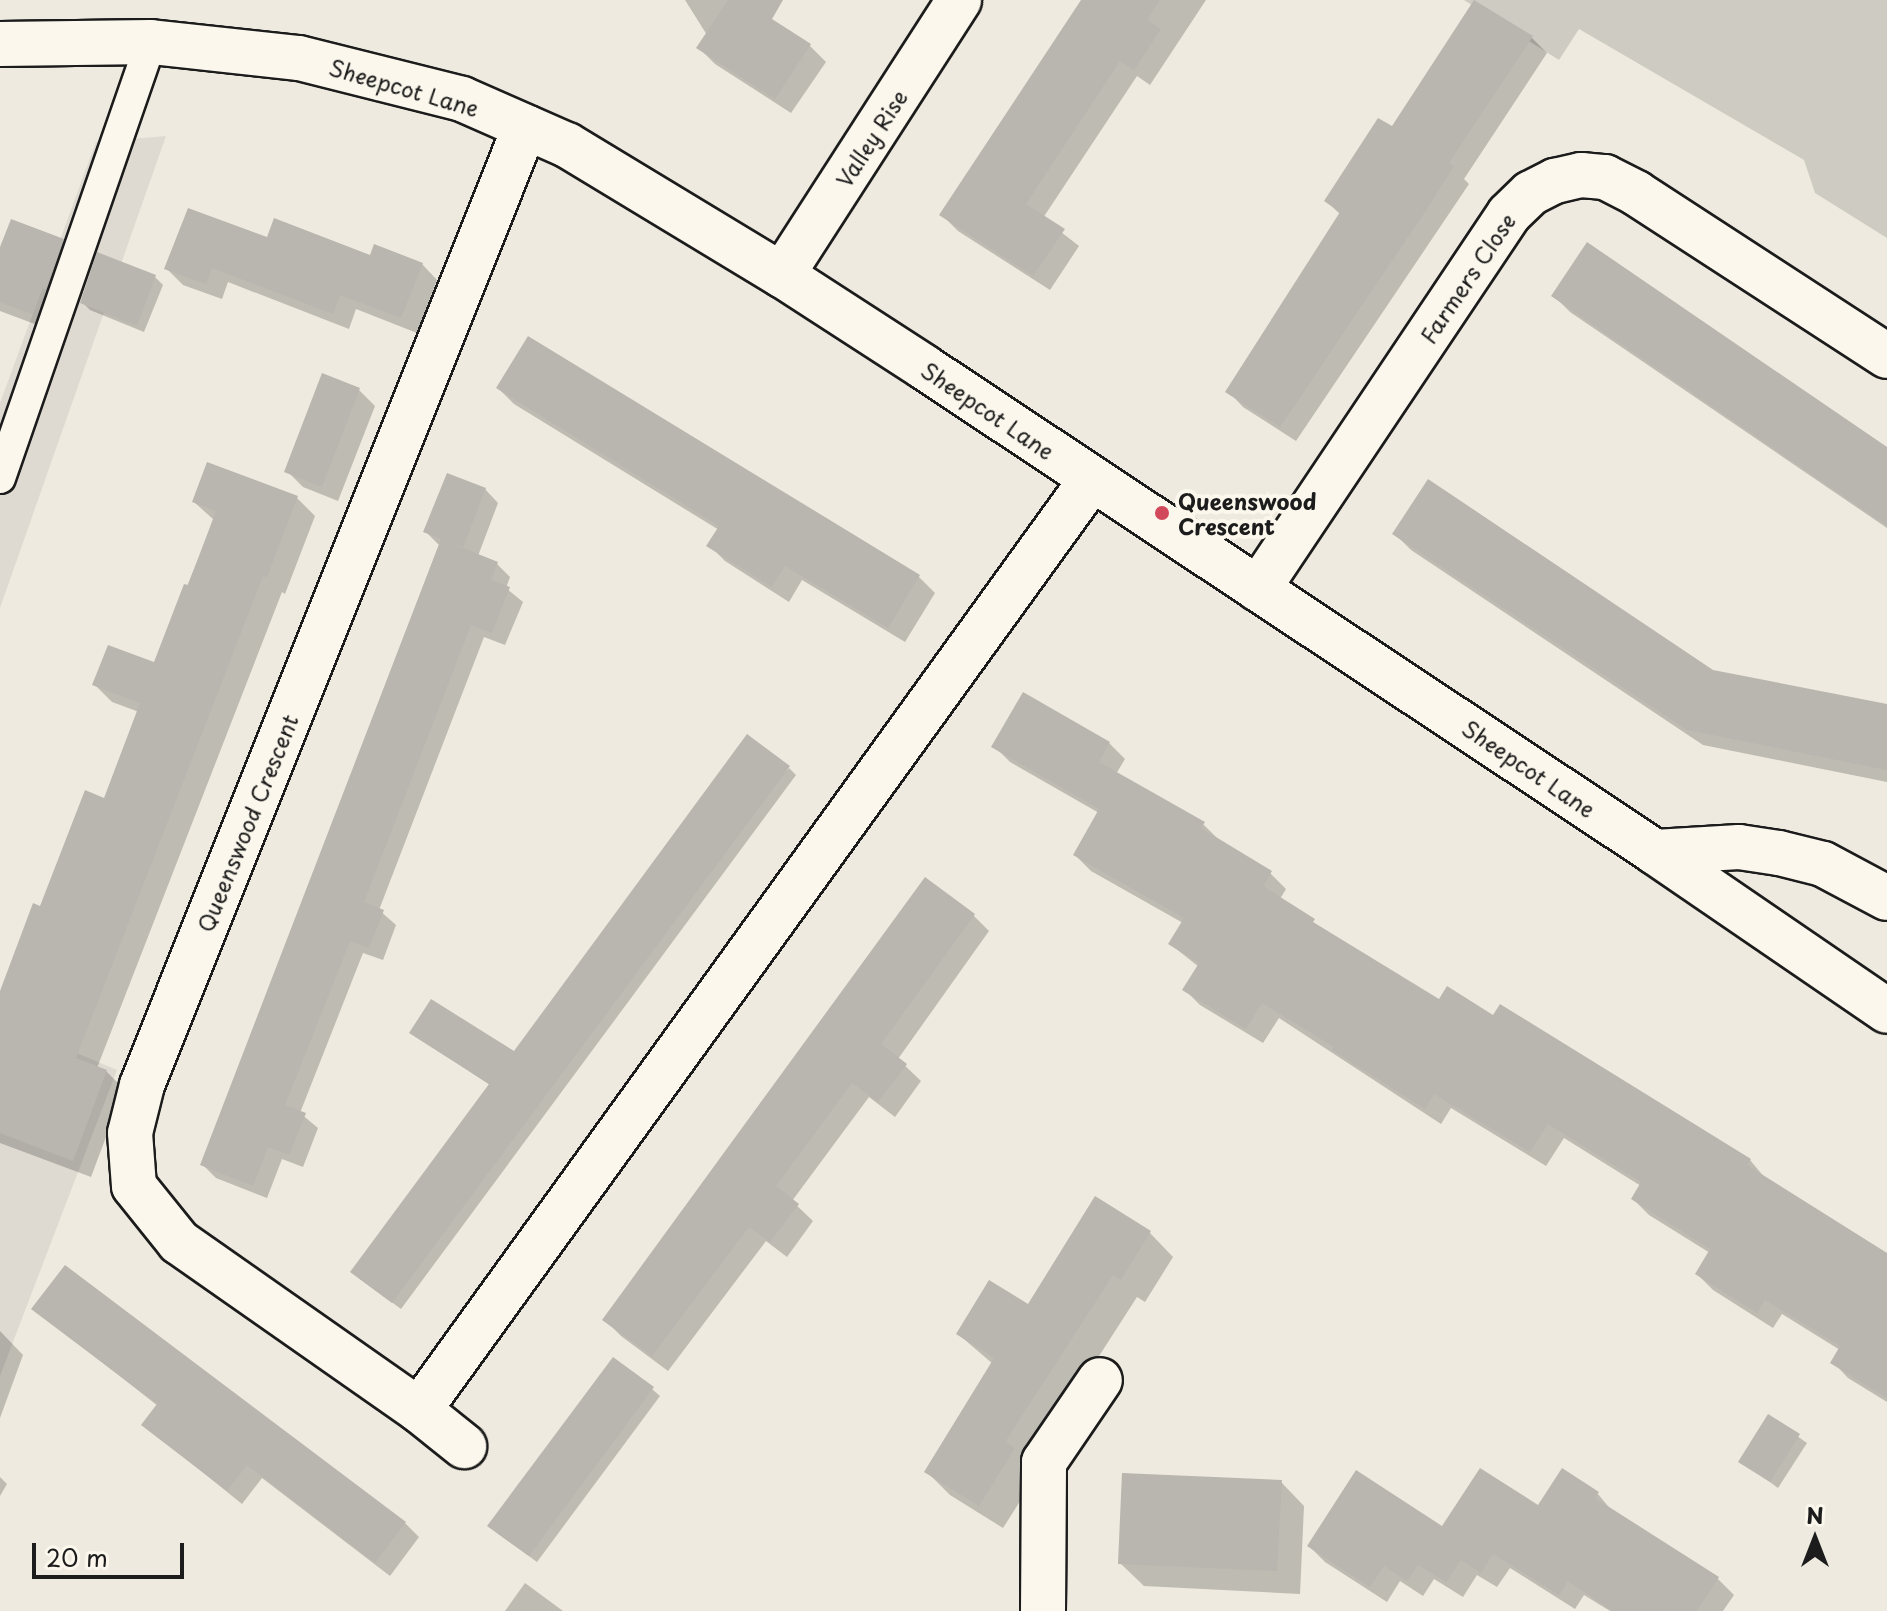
<!DOCTYPE html>
<html>
<head>
<meta charset="utf-8">
<style>
	body { margin:0 }
	#map { position:relative; width:1887px; height:1611px; overflow:hidden; background:#eeeadf; font-family:"Playpen Sans",sans-serif }
	div>[style] { position:absolute }
	[style*='--x'] { left:calc(var(--x)*1px); top:calc(var(--y)*1px); width:calc(var(--w)*1px); rotate:calc(var(--a)*1deg) }
	.built>* { inset:0; background:#dedad1 }
	.green>* { inset:0; background:#ceccc2 }
	.shadow>* { inset:0; background:#0003 }
	.building>* { inset:0; background:#b9b6af }
	.roads { filter:drop-shadow(2px 0 #1c1c1c) drop-shadow(-2px 0 #1c1c1c) drop-shadow(0 2px #1c1c1c) drop-shadow(0 -2px #1c1c1c) }
	.lane>* { height:30px; margin:-15px; padding:0 15px; transform-origin:15px; border-radius:15px; background:#fbf7ec }
	.street>* { height:44px; margin:-22px; padding:0 22px; transform-origin:22px; border-radius:22px; background:#fbf7ec }
	.secondary>* { height:44px; margin:-22px; padding:0 22px; transform-origin:22px; border-radius:22px; background:#fbf7ec }
	.dots>* { width:22px; height:22px; translate:-50% -50%; box-sizing:border-box; border:4px solid #fbf7ec; border-radius:50% }
	span { translate:-50% -50%; white-space:nowrap; text-align:center; line-height:1.15; -webkit-text-stroke:8px #fbf7ec; paint-order:stroke }
	.street-label { font-size:22px; color:#1c1c1c }
	.poi-label { font-size:22px; color:#1c1c1c; font-weight:700 }
	.left { translate:0 -50%; text-align:left }
	.north { position:absolute; left:1775px; top:1499px; width:80px; height:80px; -webkit-text-stroke:6px #fbf7ec; paint-order:stroke; rotate:0deg; font-size:22px; font-weight:700; line-height:32px; text-align:center; color:#1c1c1c }
	.north::after { content:''; display:block; margin:auto; width:28px; height:36px; background:#1c1c1c; clip-path:polygon(50% 0,100% 100%,50% 72%,0 100%) }
	.scale { position:absolute; left:32px; top:1543px; width:152px; height:36px; box-sizing:border-box; border:4px solid #1c1c1c; border-top:0; padding-left:10px; font-size:24px; line-height:28px; white-space:nowrap; color:#1c1c1c; -webkit-text-stroke:6px #fbf7ec; paint-order:stroke }
</style>
</head>
<body>
<div id="map">
	<div class="built">
		<div style="clip-path:polygon(166px 136px,0 608px,0 403px,96px 142px)"></div>
		<div style="clip-path:polygon(0 1021px,117px 1070px,0 1376px)"></div>
	</div>
	<div class="green">
		<div style="clip-path:polygon(1464px 0,1887px 0,1887px 238px,1815px 193px,1804px 160px,1579px 29px,1559px 60px)"></div>
	</div>
	<div class="shadow">
		<div style="clip-path:polygon(685px 0,746px 0,751px 8px,810px 46px,826px 62px,791px 113px,715px 64px,699px 48px,707px 35px)"></div>
		<div style="clip-path:polygon(1083px 0,1206px 0,1150px 85px,1137px 76px,1043px 218px,1079px 246px,1050px 290px,958px 231px,942px 215px)"></div>
		<div style="clip-path:polygon(1531px 37px,1547px 53px,1464px 179px,1469px 184px,1296px 441px,1243px 407px,1228px 391px,1341px 215px,1326px 201px,1392px 129px)"></div>
		<div style="clip-path:polygon(268px 239px,422px 264px,437px 280px,417px 333px,356px 309px,349px 329px,228px 282px,222px 299px,183px 285px,167px 269px)"></div>
		<div style="clip-path:polygon(62px 241px,78px 257px,48px 329px,0 311px,0 253px)"></div>
		<div style="clip-path:polygon(155px 277px,163px 285px,144px 332px,90px 310px,82px 302px)"></div>
		<div style="clip-path:polygon(1554px 296px,1887px 450px,1887px 528px,1570px 312px)"></div>
		<div style="clip-path:polygon(498px 388px,919px 577px,935px 593px,905px 642px,802px 580px,789px 602px,725px 561px,709px 545px,719px 530px,514px 404px)"></div>
		<div style="clip-path:polygon(359px 390px,375px 406px,338px 501px,303px 487px,287px 471px)"></div>
		<div style="clip-path:polygon(485px 489px,498px 503px,478px 556px,497px 564px,510px 577px,506px 588px,523px 602px,505px 645px,484px 637px,379px 910px,396px 925px,383px 960px,363px 953px,300px 1113px,318px 1128px,303px 1167px,282px 1159px,267px 1198px,216px 1178px,202px 1164px,439px 545px,426px 532px)"></div>
		<div style="clip-path:polygon(297px 498px,315px 516px,285px 594px,282px 592px,97px 1068px,106px 1071px,124px 1089px,91px 1177px,0 1143px,0 996px,41px 909px,105px 800px,139px 712px,112px 702px,94px 684px,155px 665px,214px 520px,194px 502px)"></div>
		<div style="clip-path:polygon(1395px 534px,1712px 672px,1887px 706px,1887px 782px,1703px 745px,1411px 550px)"></div>
		<div style="clip-path:polygon(1109px 743px,1125px 759px,1116px 774px,1203px 824px,1219px 840px,1270px 873px,1286px 889px,1280px 899px,1325px 931px,1439px 1001px,1494px 1017px,1750px 1160px,1765px 1178px,1887px 1255px,1887px 1402px,1848px 1378px,1833px 1362px,1840px 1350px,1782px 1314px,1773px 1328px,1713px 1290px,1697px 1274px,1710px 1253px,1649px 1215px,1633px 1199px,1641px 1186px,1564px 1138px,1546px 1166px,1451px 1108px,1441px 1124px,1279px 1018px,1263px 1043px,1200px 1005px,1185px 990px,1199px 967px,1170px 944px,1183px 923px,1091px 871px,1075px 855px,1099px 813px,1010px 762px,994px 746px)"></div>
		<div style="clip-path:polygon(789px 768px,796px 775px,401px 1309px,360px 1279px,490px 1085px,412px 1033px,514px 1054px)"></div>
		<div style="clip-path:polygon(973px 915px,989px 931px,898px 1059px,921px 1081px,895px 1117px,869px 1097px,792px 1201px,813px 1221px,787px 1257px,766px 1241px,668px 1371px,621px 1336px,605px 1320px)"></div>
		<div style="clip-path:polygon(1096px 1199px,1150px 1233px,1173px 1257px,1145px 1302px,1137px 1297px,1029px 1465px,1038px 1473px,1003px 1528px,950px 1495px,926px 1471px,993px 1364px,958px 1334px,1029px 1307px)"></div>
		<div style="clip-path:polygon(34px 1309px,405px 1523px,419px 1537px,390px 1576px,262px 1478px,242px 1504px,144px 1425px,158px 1406px)"></div>
		<div style="clip-path:polygon(0 1331px,23px 1355px,0 1418px)"></div>
		<div style="clip-path:polygon(652px 1389px,660px 1396px,537px 1562px,497px 1533px)"></div>
		<div style="clip-path:polygon(1769px 1416px,1807px 1443px,1778px 1488px,1741px 1461px)"></div>
		<div style="clip-path:polygon(0 1477px,7px 1484px,0 1496px)"></div>
		<div style="clip-path:polygon(1281px 1482px,1304px 1506px,1300px 1594px,1144px 1586px,1120px 1563px)"></div>
		<div style="clip-path:polygon(1598px 1494px,1612px 1511px,1718px 1579px,1734px 1595px,1723px 1611px,1610px 1611px,1584px 1595px,1575px 1609px,1510px 1568px,1497px 1587px,1477px 1575px,1463px 1597px,1434px 1579px,1423px 1596px,1400px 1581px,1387px 1602px,1325px 1562px,1309px 1546px,1443px 1528px)"></div>
		<div style="clip-path:polygon(525px 1583px,563px 1611px,505px 1611px)"></div>
	</div>
	<div class="building">
		<div style="clip-path:polygon(728px 0,783px 0,772px 19px,811px 44px,775px 99px,696px 48px)"></div>
		<div style="clip-path:polygon(1081px 0,1160px 0,1147px 20px,1161px 29px,1134px 70px,1120px 61px,1026px 204px,1065px 229px,1033px 276px,939px 215px)"></div>
		<div style="clip-path:polygon(1474px 0,1533px 36px,1449px 163px,1454px 166px,1427px 209px,1280px 427px,1225px 392px,1340px 212px,1324px 201px,1378px 118px,1392px 126px)"></div>
		<div style="clip-path:polygon(188px 208px,267px 237px,274px 218px,370px 255px,374px 244px,423px 263px,401px 318px,340px 295px,333px 314px,212px 268px,206px 284px,164px 269px)"></div>
		<div style="clip-path:polygon(11px 219px,64px 239px,46px 289px,42px 288px,32px 314px,0 302px,0 247px)"></div>
		<div style="clip-path:polygon(1587px 242px,1887px 447px,1887px 526px,1551px 296px)"></div>
		<div style="clip-path:polygon(97px 252px,156px 275px,137px 326px,80px 303px)"></div>
		<div style="clip-path:polygon(528px 336px,920px 575px,888px 628px,785px 566px,772px 587px,706px 546px,719px 526px,496px 388px)"></div>
		<div style="clip-path:polygon(322px 373px,360px 388px,322px 487px,284px 472px)"></div>
		<div style="clip-path:polygon(207px 462px,298px 496px,267px 577px,263px 576px,76px 1058px,107px 1070px,73px 1161px,0 1133px,0 991px,33px 903px,40px 906px,85px 790px,104px 798px,140px 703px,92px 685px,108px 645px,154px 662px,184px 584px,188px 585px,216px 511px,192px 502px)"></div>
		<div style="clip-path:polygon(447px 473px,486px 488px,463px 547px,448px 542px,498px 562px,491px 580px,510px 587px,492px 633px,471px 625px,364px 902px,384px 910px,369px 948px,350px 941px,285px 1105px,306px 1113px,289px 1155px,268px 1147px,253px 1186px,200px 1165px,441px 539px,423px 532px)"></div>
		<div style="clip-path:polygon(1428px 479px,1713px 670px,1887px 704px,1887px 770px,1687px 730px,1392px 534px)"></div>
		<div style="clip-path:polygon(1023px 692px,1110px 742px,1099px 762px,1205px 822px,1201px 828px,1272px 871px,1263px 886px,1315px 919px,1313px 922px,1439px 999px,1447px 986px,1493px 1015px,1500px 1004px,1751px 1159px,1747px 1165px,1887px 1253px,1887px 1398px,1830px 1363px,1840px 1346px,1765px 1300px,1757px 1313px,1695px 1274px,1710px 1249px,1631px 1199px,1641px 1182px,1548px 1124px,1530px 1152px,1434px 1094px,1425px 1109px,1332px 1050px,1334px 1047px,1262px 1003px,1246px 1029px,1182px 990px,1199px 963px,1168px 944px,1184px 918px,1073px 855px,1099px 809px,991px 747px)"></div>
		<div style="clip-path:polygon(747px 734px,790px 766px,392px 1303px,350px 1272px,489px 1084px,409px 1033px,431px 999px,514px 1051px)"></div>
		<div style="clip-path:polygon(925px 877px,975px 914px,881px 1044px,907px 1064px,878px 1102px,852px 1083px,776px 1186px,799px 1204px,770px 1242px,749px 1227px,652px 1356px,602px 1320px)"></div>
		<div style="clip-path:polygon(1095px 1196px,1151px 1231px,1121px 1280px,1113px 1275px,1005px 1442px,1015px 1448px,979px 1506px,924px 1472px,994px 1358px,956px 1334px,989px 1280px,1028px 1304px)"></div>
		<div style="clip-path:polygon(65px 1265px,406px 1522px,375px 1563px,247px 1465px,227px 1491px,141px 1425px,157px 1404px,31px 1309px)"></div>
		<div style="clip-path:polygon(613px 1357px,654px 1387px,529px 1556px,487px 1526px)"></div>
		<div style="clip-path:polygon(1768px 1414px,1800px 1434px,1770px 1482px,1738px 1462px)"></div>
		<div style="clip-path:polygon(1480px 1468px,1538px 1505px,1562px 1468px,1599px 1492px,1595px 1498px,1719px 1577px,1697px 1611px,1612px 1611px,1568px 1581px,1559px 1595px,1493px 1554px,1481px 1573px,1461px 1560px,1446px 1582px,1418px 1565px,1407px 1581px,1384px 1566px,1370px 1587px,1307px 1546px,1356px 1470px,1442px 1526px)"></div>
		<div style="clip-path:polygon(1122px 1473px,1282px 1480px,1277px 1571px,1118px 1564px)"></div>
	</div>
	<div class="roads">
		<div class="lane">
			<div style="--x:0;--y:478;--w:461;--a:-70.9"></div>
		</div>
		<div class="street">
			<div style="--x:525;--y:127;--w:1032;--a:111.79"></div>
			<div style="--x:142;--y:1085;--w:49;--a:104"></div>
			<div style="--x:130;--y:1133;--w:53;--a:85.7"></div>
			<div style="--x:134;--y:1186;--w:72;--a:51.2"></div>
			<div style="--x:179;--y:1242;--w:293;--a:35"></div>
			<div style="--x:419;--y:1410;--w:1149;--a:-54.14"></div>
			<div style="--x:782;--y:275;--w:327;--a:-57.2"></div>
			<div style="--x:1258;--y:589;--w:451;--a:-56.2"></div>
			<div style="--x:1509;--y:214;--w:30;--a:-44"></div>
			<div style="--x:1531;--y:193;--w:27;--a:-27"></div>
			<div style="--x:1555;--y:181;--w:27;--a:-13"></div>
			<div style="--x:1581;--y:175;--w:24;--a:5"></div>
			<div style="--x:1605;--y:177;--w:35;--a:27"></div>
			<div style="--x:1636;--y:193;--w:299;--a:33"></div>
			<div style="--x:1655;--y:852;--w:84;--a:-3.4"></div>
			<div style="--x:1739;--y:847;--w:40;--a:8.5"></div>
			<div style="--x:1779;--y:853;--w:45;--a:14"></div>
			<div style="--x:1823;--y:864;--w:72;--a:28"></div>
			<div style="--x:419;--y:1410;--w:58;--a:38.7"></div>
			<div style="--x:1043;--y:1611;--w:149;--a:-89.6"></div>
			<div style="--x:1044;--y:1462;--w:99;--a:-55.7"></div>
		</div>
		<div class="secondary">
			<div style="--x:0;--y:44;--w:151;--a:-0.8"></div>
			<div style="--x:151;--y:42;--w:149;--a:6.2"></div>
			<div style="--x:299;--y:58;--w:168;--a:14.1"></div>
			<div style="--x:462;--y:99;--w:115;--a:23.7"></div>
			<div style="--x:567;--y:145;--w:251;--a:31.2"></div>
			<div style="--x:782;--y:275;--w:169;--a:32.9"></div>
			<div style="--x:924;--y:367;--w:877;--a:33.56"></div>
			<div style="--x:1655;--y:852;--w:281;--a:34.4"></div>
		</div>
	</div>
	<div class="dots">
		<div style="left:1162px;top:513px;background:#d1495b"></div>
	</div>
	<div class="street-label">
		<span style="left:404px;top:87px;rotate:16deg">Sheepcot Lane</span>
		<span style="left:871px;top:138px;rotate:-57deg">Valley Rise</span>
		<span style="left:1467px;top:278px;rotate:-56deg">Farmers Close</span>
		<span style="left:988px;top:410px;rotate:34deg">Sheepcot Lane</span>
		<span style="left:1529px;top:768px;rotate:34deg">Sheepcot Lane</span>
		<span style="left:247px;top:823px;rotate:-68deg">Queenswood Crescent</span>
	</div>
	<div class="poi-label">
		<span class="left" style="left:1178px;top:513px">Queenswood<br>Crescent</span>
	</div>
	<div class="north">N</div>
	<div class="scale">20 m</div>
</div>
</body>
</html>
